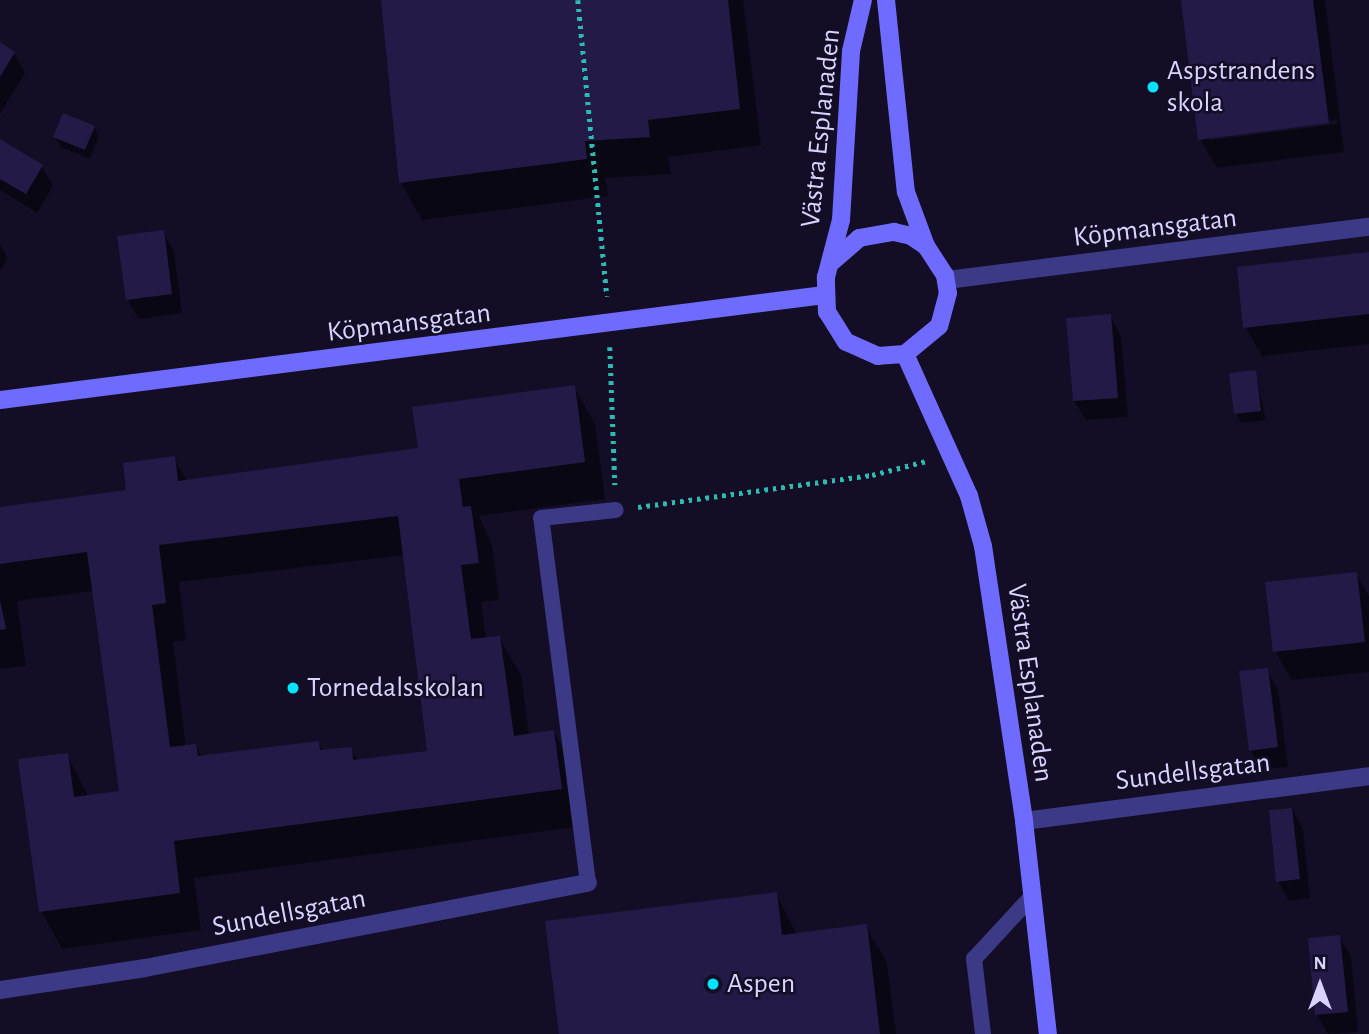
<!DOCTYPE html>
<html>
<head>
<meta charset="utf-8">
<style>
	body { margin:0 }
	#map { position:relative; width:1369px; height:1034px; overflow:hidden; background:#130e26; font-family:"Alegreya Sans",sans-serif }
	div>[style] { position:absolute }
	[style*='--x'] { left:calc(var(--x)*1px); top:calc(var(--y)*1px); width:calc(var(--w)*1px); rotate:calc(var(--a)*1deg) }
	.shadow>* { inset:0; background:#0007 }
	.building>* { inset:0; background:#241a47 }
	.path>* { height:4.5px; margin-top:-2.25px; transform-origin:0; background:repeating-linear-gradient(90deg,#2cbab3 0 3.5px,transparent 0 8.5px) }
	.lane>* { height:16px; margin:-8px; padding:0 8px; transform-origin:8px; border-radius:8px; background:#3c3986 }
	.street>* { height:18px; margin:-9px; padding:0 9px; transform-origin:9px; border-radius:9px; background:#3c3986 }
	.secondary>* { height:18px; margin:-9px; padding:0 9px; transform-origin:9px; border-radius:9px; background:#706bff }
	.dots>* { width:19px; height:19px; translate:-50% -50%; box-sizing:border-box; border:4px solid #130e26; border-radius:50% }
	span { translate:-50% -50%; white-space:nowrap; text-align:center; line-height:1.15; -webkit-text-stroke:5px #130e26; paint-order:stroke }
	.poi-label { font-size:28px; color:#d9d4ff }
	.left { translate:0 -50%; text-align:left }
	.street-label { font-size:28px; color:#d9d4ff }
	.north { position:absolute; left:1285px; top:950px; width:70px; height:70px; -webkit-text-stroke:5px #130e26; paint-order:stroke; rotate:0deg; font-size:19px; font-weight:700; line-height:28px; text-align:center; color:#d9d4ff }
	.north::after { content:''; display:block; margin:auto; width:24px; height:32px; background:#d9d4ff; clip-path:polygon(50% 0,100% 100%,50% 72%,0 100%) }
</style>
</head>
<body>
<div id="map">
	<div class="shadow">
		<div style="clip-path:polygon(383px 0,743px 0,761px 145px,668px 157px,671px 174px,605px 178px,608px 196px,422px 220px,401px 183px)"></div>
		<div style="clip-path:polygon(evenodd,1182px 0,1325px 0,1344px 152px,1217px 168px,1200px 139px,1182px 0,1337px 120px,1337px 124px,1210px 140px,1210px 136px,1337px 120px)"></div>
		<div style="clip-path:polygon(0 44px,14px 53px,25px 73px,0 114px)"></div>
		<div style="clip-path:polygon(94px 127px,99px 136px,90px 159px,61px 147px,55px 137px)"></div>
		<div style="clip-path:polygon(0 141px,42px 167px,53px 186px,37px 213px,0 190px)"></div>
		<div style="clip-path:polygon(163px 232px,174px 252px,182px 313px,139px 319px,127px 299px)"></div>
		<div style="clip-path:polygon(0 244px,8px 258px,0 271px)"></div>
		<div style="clip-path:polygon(1369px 254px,1369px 344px,1262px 356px,1245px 327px)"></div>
		<div style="clip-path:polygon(1110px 316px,1121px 336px,1128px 417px,1086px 420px,1074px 401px)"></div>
		<div style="clip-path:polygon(1255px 372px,1266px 420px,1241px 423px,1236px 413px)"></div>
		<div style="clip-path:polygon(evenodd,574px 387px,595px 424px,605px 499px,479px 516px,492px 545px,499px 600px,481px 602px,486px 639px,499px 638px,521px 675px,529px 735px,554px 732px,575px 769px,583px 826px,194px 878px,201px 930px,62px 949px,41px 911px,67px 755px,89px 797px,121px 793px,94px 591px,17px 601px,26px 666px,0 669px,0 509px,128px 492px,174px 458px,187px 481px,420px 450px,574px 387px,405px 555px,429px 752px,358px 761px,351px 749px,323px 752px,318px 743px,202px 757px,196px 746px,186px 747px,173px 642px,186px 640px,179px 582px,405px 555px)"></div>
		<div style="clip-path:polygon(1356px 573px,1369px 596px,1369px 672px,1292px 680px,1275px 651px)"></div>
		<div style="clip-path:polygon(1267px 670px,1278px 690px,1288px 767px,1262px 770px,1250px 750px)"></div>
		<div style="clip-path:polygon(1292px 809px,1303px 829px,1310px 898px,1289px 901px,1278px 881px)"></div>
		<div style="clip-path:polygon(776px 893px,797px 935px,866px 926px,887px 963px,896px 1034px,561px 1034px)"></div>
		<div style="clip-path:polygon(1339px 937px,1351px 956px,1358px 1032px,1328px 1034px,1317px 1015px,1310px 940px)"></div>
	</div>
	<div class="building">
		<div style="clip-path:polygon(381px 0,728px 0,740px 109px,648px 120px,650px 137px,585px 141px,587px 159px,399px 183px)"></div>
		<div style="clip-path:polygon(1181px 0,1313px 0,1329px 123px,1198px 140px)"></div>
		<div style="clip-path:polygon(0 42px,15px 52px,0 77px)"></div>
		<div style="clip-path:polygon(63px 113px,95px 126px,85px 150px,53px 137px)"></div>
		<div style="clip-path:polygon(0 139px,43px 165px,26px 194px,0 179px)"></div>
		<div style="clip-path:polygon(164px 230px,172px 294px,126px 300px,117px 236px)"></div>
		<div style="clip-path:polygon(1369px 252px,1369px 314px,1243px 328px,1237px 267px)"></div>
		<div style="clip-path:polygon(1111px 314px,1118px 398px,1073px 401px,1066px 318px)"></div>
		<div style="clip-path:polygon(1256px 370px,1261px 411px,1234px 414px,1229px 373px)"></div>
		<div style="clip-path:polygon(evenodd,575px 385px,585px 462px,459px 479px,463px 507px,471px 506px,479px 563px,461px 565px,471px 639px,500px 636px,514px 736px,554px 730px,562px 789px,174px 841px,180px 893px,39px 912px,18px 759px,68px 753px,74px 797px,119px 791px,87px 552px,0 564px,0 507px,126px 490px,123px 463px,175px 456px,178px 481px,418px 448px,412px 407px,575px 385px,398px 516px,427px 751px,353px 760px,352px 747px,320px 750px,319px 741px,198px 756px,196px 744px,170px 747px,152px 605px,166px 603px,159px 545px,398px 516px)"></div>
		<div style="clip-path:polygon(1357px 572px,1365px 642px,1273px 652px,1265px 582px)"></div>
		<div style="clip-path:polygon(0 600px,6px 629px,0 630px)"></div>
		<div style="clip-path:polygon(1268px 668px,1278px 747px,1249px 751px,1239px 671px)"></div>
		<div style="clip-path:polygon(1292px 808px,1300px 879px,1276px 882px,1269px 810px)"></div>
		<div style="clip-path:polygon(777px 892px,782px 935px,867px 924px,880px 1034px,559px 1034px,545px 921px)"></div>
		<div style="clip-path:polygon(1340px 935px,1348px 1012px,1315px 1015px,1308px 938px)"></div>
	</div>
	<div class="path">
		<div style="--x:578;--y:0;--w:298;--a:84.4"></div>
		<div style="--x:610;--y:347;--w:138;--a:87.9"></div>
		<div style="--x:638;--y:507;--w:236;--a:-7.8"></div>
		<div style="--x:872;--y:475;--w:56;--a:-14.5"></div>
	</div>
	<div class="lane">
		<div style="--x:588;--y:883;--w:368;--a:-97.3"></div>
		<div style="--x:541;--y:518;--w:75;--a:-6.1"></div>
		<div style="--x:983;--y:1034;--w:76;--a:-96.8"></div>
		<div style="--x:974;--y:959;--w:87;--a:-47.3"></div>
	</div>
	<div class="street">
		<div style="--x:947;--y:280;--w:425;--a:-7.2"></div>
		<div style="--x:1024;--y:821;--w:348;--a:-7.4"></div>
		<div style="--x:0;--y:990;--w:147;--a:-8.6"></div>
		<div style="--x:145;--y:968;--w:451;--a:-10.9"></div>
	</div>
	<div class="secondary">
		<div style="--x:886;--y:0;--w:193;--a:84.1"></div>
		<div style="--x:906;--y:192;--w:58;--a:69.7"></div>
		<div style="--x:833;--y:261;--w:35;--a:-41"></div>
		<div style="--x:859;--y:238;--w:36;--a:-10"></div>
		<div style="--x:894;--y:232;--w:17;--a:13"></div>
		<div style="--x:911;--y:236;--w:18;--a:34"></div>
		<div style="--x:926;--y:246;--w:35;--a:57"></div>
		<div style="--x:945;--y:275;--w:18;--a:81"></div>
		<div style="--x:948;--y:293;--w:34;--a:105"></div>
		<div style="--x:939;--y:326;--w:44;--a:140.5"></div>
		<div style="--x:905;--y:354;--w:27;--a:176"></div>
		<div style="--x:878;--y:356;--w:35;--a:-156"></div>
		<div style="--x:846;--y:342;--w:36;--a:-122"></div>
		<div style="--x:827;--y:312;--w:35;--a:-92"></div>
		<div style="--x:826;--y:277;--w:59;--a:-75.3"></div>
		<div style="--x:841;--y:220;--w:169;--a:-86.6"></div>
		<div style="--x:851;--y:51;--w:52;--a:-76.8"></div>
		<div style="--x:905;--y:354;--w:156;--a:65.7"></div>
		<div style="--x:969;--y:496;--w:52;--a:74.4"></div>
		<div style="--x:983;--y:546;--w:278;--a:81.5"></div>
		<div style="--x:1024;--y:821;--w:214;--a:83.6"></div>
		<div style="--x:0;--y:400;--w:831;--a:-7.26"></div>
	</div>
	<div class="dots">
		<div style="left:1153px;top:87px;background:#00e3ff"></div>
		<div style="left:293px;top:688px;background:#00e3ff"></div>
		<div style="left:713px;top:984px;background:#00e3ff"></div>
	</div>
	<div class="poi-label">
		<span class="left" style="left:1167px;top:87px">Aspstrandens<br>skola</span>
		<span class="left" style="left:307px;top:688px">Tornedalsskolan</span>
		<span class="left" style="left:727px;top:984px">Aspen</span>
	</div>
	<div class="street-label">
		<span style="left:821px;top:128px;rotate:-84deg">Västra Esplanaden</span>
		<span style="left:1155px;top:228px;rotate:-7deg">Köpmansgatan</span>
		<span style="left:409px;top:323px;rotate:-7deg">Köpmansgatan</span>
		<span style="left:1030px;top:683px;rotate:82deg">Västra Esplanaden</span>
		<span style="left:1193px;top:772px;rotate:-7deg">Sundellsgatan</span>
		<span style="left:289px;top:913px;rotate:-11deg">Sundellsgatan</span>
	</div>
	<div class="north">N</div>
</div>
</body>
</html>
